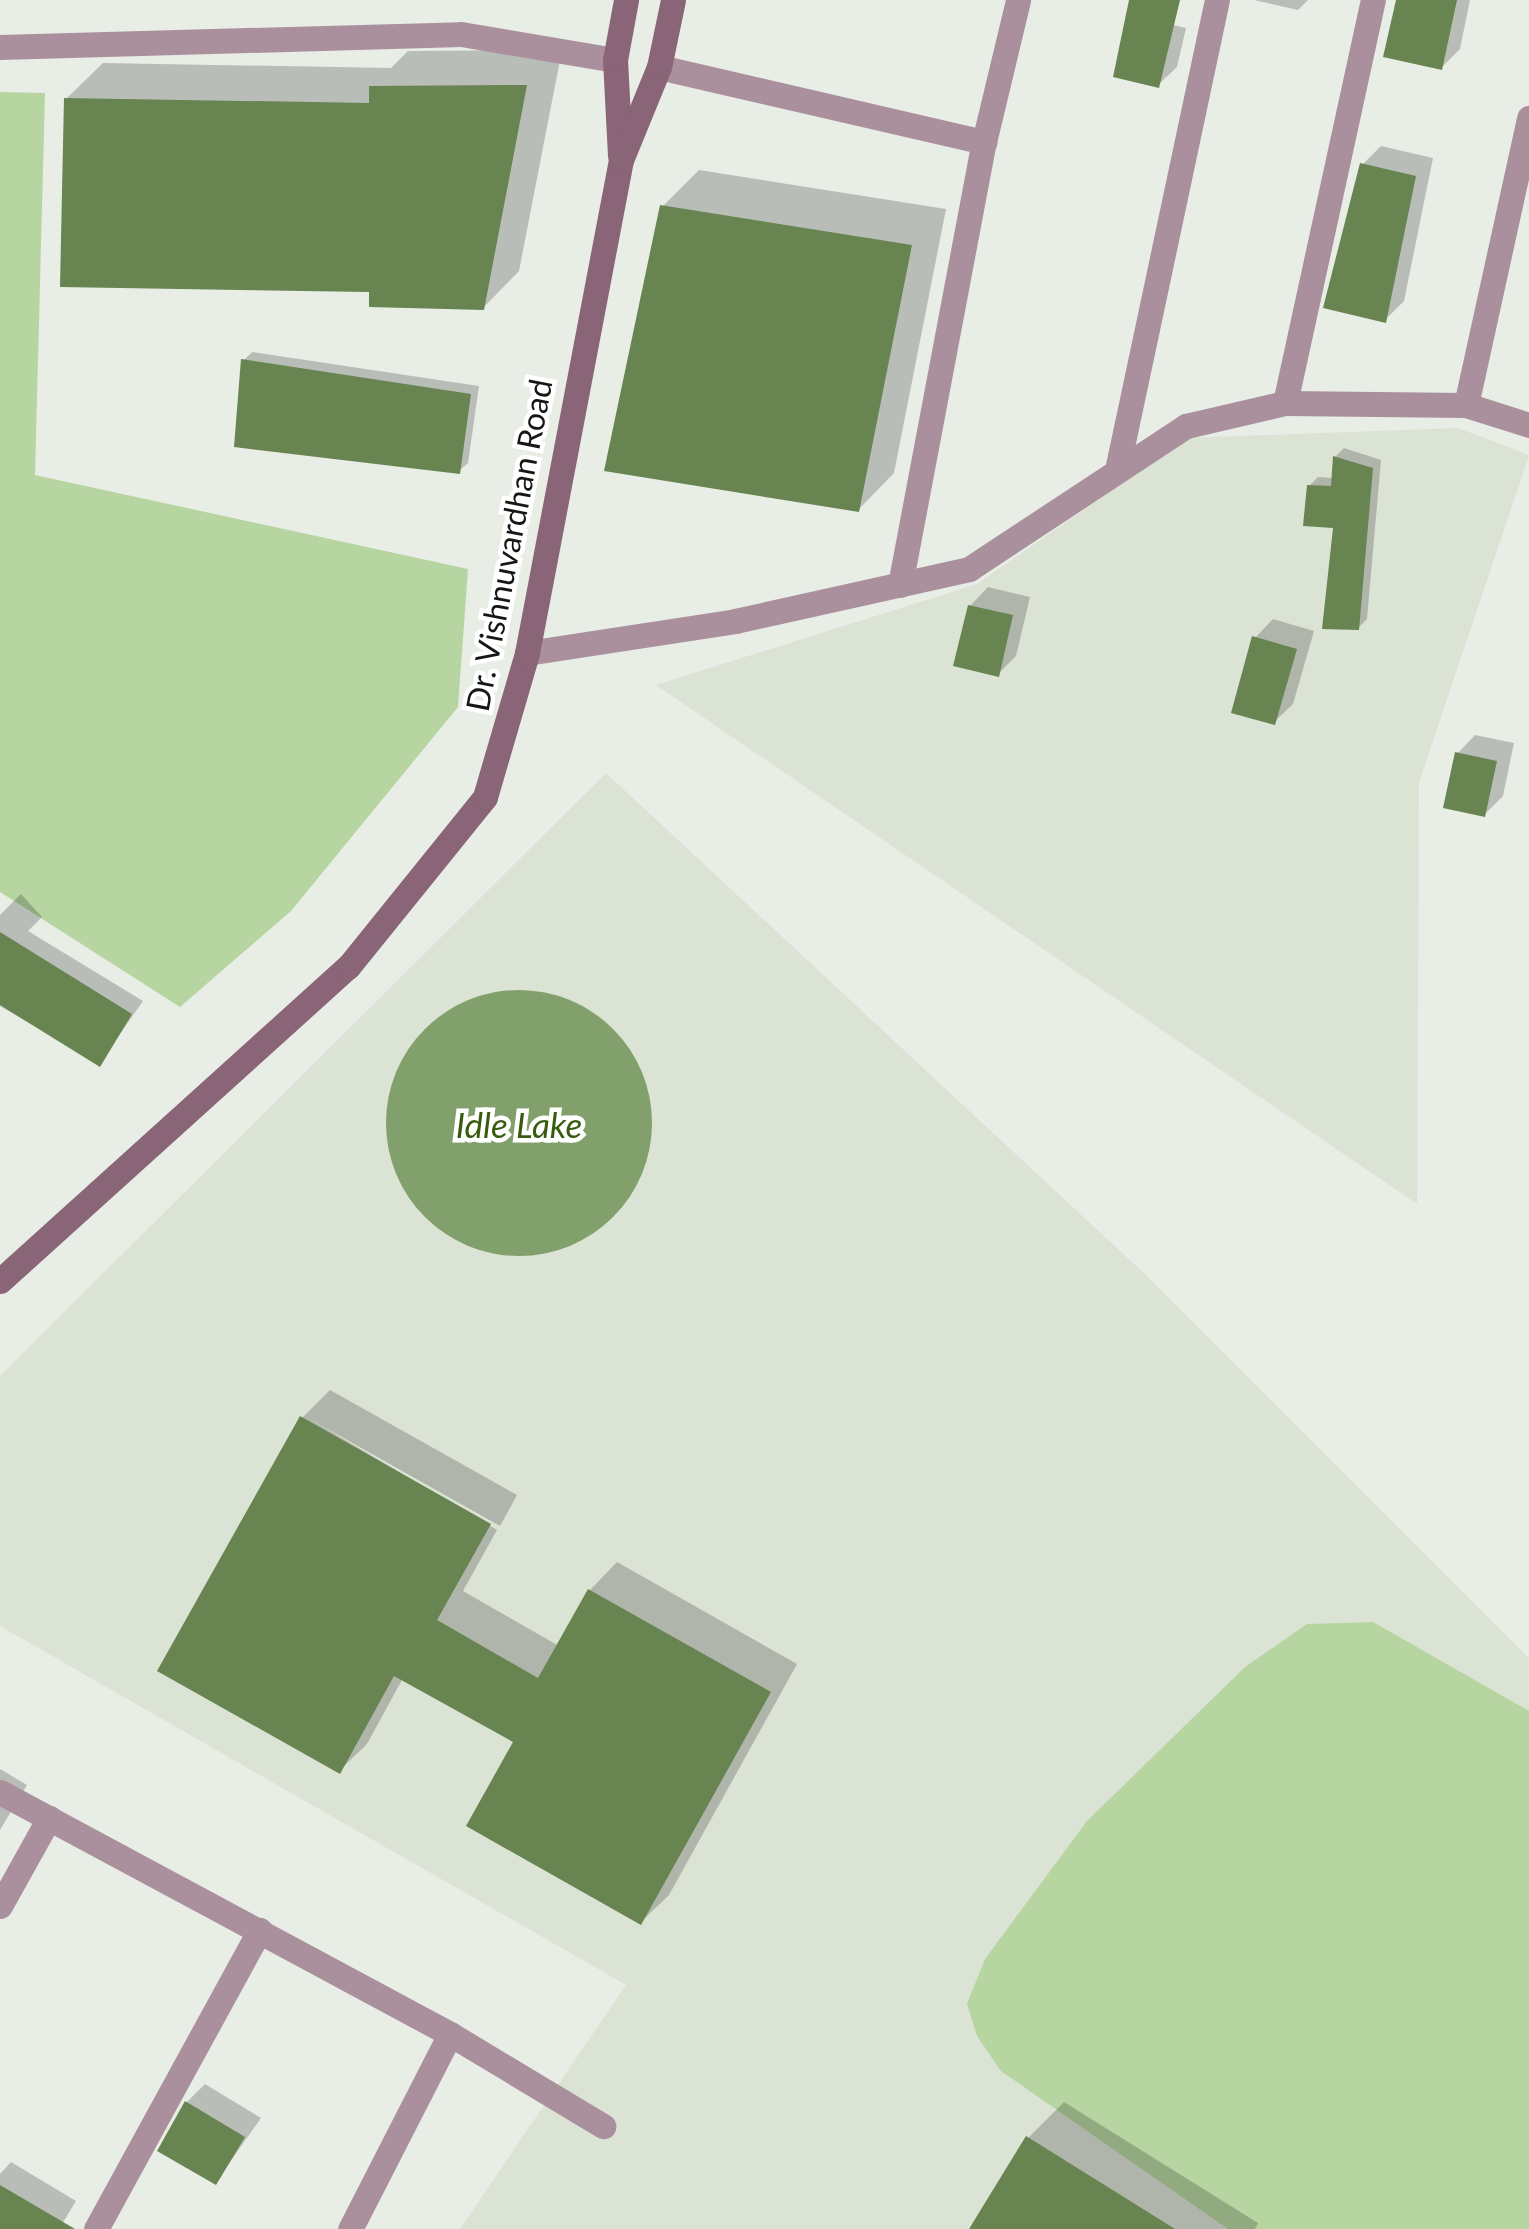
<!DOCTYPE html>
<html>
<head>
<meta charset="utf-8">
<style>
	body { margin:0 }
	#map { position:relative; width:1529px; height:2229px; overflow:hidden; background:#e8ede5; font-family:Lato,sans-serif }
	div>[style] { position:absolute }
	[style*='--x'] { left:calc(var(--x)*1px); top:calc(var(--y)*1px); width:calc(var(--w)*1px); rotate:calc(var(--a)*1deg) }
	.built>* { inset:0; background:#dbe3d5 }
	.green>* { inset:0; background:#b7d5a1 }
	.water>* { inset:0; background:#82a06c }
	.round { border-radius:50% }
	.shadow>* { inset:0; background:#0003 }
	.building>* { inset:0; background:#678451 }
	.minor>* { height:25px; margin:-12.5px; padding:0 12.5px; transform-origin:12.5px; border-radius:12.5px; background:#aa909d }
	.secondary>* { height:25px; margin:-12.5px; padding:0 12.5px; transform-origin:12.5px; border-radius:12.5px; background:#8a6477 }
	span { translate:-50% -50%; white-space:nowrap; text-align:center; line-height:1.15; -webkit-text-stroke:9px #fff; paint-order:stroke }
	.street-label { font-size:32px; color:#161715 }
	.water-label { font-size:35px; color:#385c0f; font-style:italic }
</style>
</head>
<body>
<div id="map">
	<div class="built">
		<div style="clip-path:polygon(1458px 428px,1529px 455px,1419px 783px,1417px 1204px,656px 685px,977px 584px,1187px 438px)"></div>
		<div style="clip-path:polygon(606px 773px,1149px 1278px,1529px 1658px,1529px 2229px,460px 2229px,626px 1985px,0 1626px,0 1376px)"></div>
	</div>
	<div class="green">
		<div style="clip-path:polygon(0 92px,45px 93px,35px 475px,468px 569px,458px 707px,291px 911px,180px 1007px,0 892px)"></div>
		<div style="clip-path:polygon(1373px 1622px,1529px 1711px,1529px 2229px,1228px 2229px,1001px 2071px,977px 2036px,967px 2004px,985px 1959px,1087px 1821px,1245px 1667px,1307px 1624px)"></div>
	</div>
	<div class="water">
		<div class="round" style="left:386px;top:990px;width:266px;height:266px"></div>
	</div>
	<div class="shadow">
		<div style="clip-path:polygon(1254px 0,1308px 0,1298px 10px)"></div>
		<div style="clip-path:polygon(1402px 0,1470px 0,1460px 49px,1442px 67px)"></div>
		<div style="clip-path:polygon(1143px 18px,1186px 28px,1177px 67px,1158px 85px)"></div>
		<div style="clip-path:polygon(562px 50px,519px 271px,483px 308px,371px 289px,66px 99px,103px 63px,391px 68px,408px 51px)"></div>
		<div style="clip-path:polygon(1381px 146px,1433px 158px,1404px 301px,1385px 320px,1363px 164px)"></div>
		<div style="clip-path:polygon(699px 170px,946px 209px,894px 473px,858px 510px,663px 206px)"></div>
		<div style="clip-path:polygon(252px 352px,479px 386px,468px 463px,459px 471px,244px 360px)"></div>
		<div style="clip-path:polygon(1344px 448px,1381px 460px,1367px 619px,1358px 628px,1336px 525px,1309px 486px,1318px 477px,1334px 478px,1335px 457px)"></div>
		<div style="clip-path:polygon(988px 587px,1030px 597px,1016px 656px,998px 674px,970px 606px)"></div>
		<div style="clip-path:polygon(1273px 619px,1314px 631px,1293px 704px,1274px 722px,1255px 638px)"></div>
		<div style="clip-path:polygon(1475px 735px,1514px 743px,1503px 796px,1485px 814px,1457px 754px)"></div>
		<div style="clip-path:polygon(21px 894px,42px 917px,28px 931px,143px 1001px,99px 1064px,0 1006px,0 915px)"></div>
		<div style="clip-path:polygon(330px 1390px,517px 1495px,500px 1526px,308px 1418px,497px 1530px,463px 1591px,559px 1646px,590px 1590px,617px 1562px,797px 1664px,669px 1895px,641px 1922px,516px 1741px,403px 1678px,367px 1744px,339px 1771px,302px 1418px)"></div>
		<div style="clip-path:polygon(0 1769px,27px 1785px,0 1830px)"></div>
		<div style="clip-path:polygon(205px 2084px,261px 2118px,216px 2182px,187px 2102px)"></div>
		<div style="clip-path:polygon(1064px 2102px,1258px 2223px,1255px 2229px,972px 2229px,1028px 2138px)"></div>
		<div style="clip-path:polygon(11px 2162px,76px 2201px,59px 2229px,0 2229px,0 2174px)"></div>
	</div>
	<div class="building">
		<div style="clip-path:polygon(1129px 0,1180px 0,1159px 88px,1113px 77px)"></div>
		<div style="clip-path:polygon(1396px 0,1457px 0,1442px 70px,1383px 57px)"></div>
		<div style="clip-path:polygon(527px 85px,484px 310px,369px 307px,369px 292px,60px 287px,64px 98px,369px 103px,369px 86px)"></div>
		<div style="clip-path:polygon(1360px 163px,1416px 176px,1386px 323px,1323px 308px)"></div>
		<div style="clip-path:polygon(660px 205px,912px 245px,859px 512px,604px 471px)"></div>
		<div style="clip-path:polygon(241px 359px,471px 394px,460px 474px,234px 447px)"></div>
		<div style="clip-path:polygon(1333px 456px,1373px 468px,1359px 630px,1322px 629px,1333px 528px,1303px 526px,1307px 485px,1331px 486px)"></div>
		<div style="clip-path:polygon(968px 605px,1013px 615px,999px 677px,953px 666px)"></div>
		<div style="clip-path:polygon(1252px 636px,1297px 649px,1275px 725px,1231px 713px)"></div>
		<div style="clip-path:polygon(1455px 752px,1497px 761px,1485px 817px,1443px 808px)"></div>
		<div style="clip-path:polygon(0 932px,132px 1014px,100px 1067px,0 1005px)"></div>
		<div style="clip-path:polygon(300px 1416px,491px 1524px,437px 1620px,538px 1678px,588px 1589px,771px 1692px,641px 1925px,466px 1826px,513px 1742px,394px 1676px,340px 1774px,157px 1671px)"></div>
		<div style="clip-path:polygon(185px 2101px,245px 2137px,216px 2185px,157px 2151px)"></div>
		<div style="clip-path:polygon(1026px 2136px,1175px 2229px,969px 2229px)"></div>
		<div style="clip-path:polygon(0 2185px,75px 2229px,0 2229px)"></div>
	</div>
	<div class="minor">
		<div style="--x:0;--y:47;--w:461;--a:-1.6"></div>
		<div style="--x:461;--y:34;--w:156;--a:9.6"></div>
		<div style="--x:659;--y:67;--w:334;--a:13"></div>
		<div style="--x:1285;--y:403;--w:412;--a:-77.7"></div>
		<div style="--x:1466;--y:405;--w:294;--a:-77.6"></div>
		<div style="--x:1117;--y:470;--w:481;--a:-78"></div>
		<div style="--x:900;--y:585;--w:451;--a:-79.3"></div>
		<div style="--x:984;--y:142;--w:146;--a:-76.5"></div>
		<div style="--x:527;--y:653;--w:210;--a:-8.7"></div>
		<div style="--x:735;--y:621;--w:240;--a:-12.5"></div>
		<div style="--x:969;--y:569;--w:260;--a:-33.4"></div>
		<div style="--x:1186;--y:426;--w:102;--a:-13.1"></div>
		<div style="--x:1285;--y:403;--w:181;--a:0.6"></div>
		<div style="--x:1466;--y:405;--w:66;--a:17.6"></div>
		<div style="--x:0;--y:1792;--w:511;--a:28.27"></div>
		<div style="--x:450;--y:2034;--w:219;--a:117.1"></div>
		<div style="--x:0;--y:1906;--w:101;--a:-60.9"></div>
		<div style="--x:450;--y:2034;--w:179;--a:31"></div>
		<div style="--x:96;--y:2229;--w:341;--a:-61.3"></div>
	</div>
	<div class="secondary">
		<div style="--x:620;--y:155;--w:95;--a:-93"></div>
		<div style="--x:615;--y:60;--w:61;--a:-79.6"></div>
		<div style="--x:0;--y:1281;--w:469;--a:-42.1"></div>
		<div style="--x:348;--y:967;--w:218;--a:-51.1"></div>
		<div style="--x:485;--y:797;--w:150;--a:-73.7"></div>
		<div style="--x:527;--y:653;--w:502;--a:-79.21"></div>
		<div style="--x:621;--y:160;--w:100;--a:-67.8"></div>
		<div style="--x:659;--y:67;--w:68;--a:-78.2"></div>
	</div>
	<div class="street-label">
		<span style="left:509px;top:545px;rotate:-79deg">Dr. Vishnuvardhan Road</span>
	</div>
	<div class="water-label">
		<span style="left:519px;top:1124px">Idle Lake</span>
	</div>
</div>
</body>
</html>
